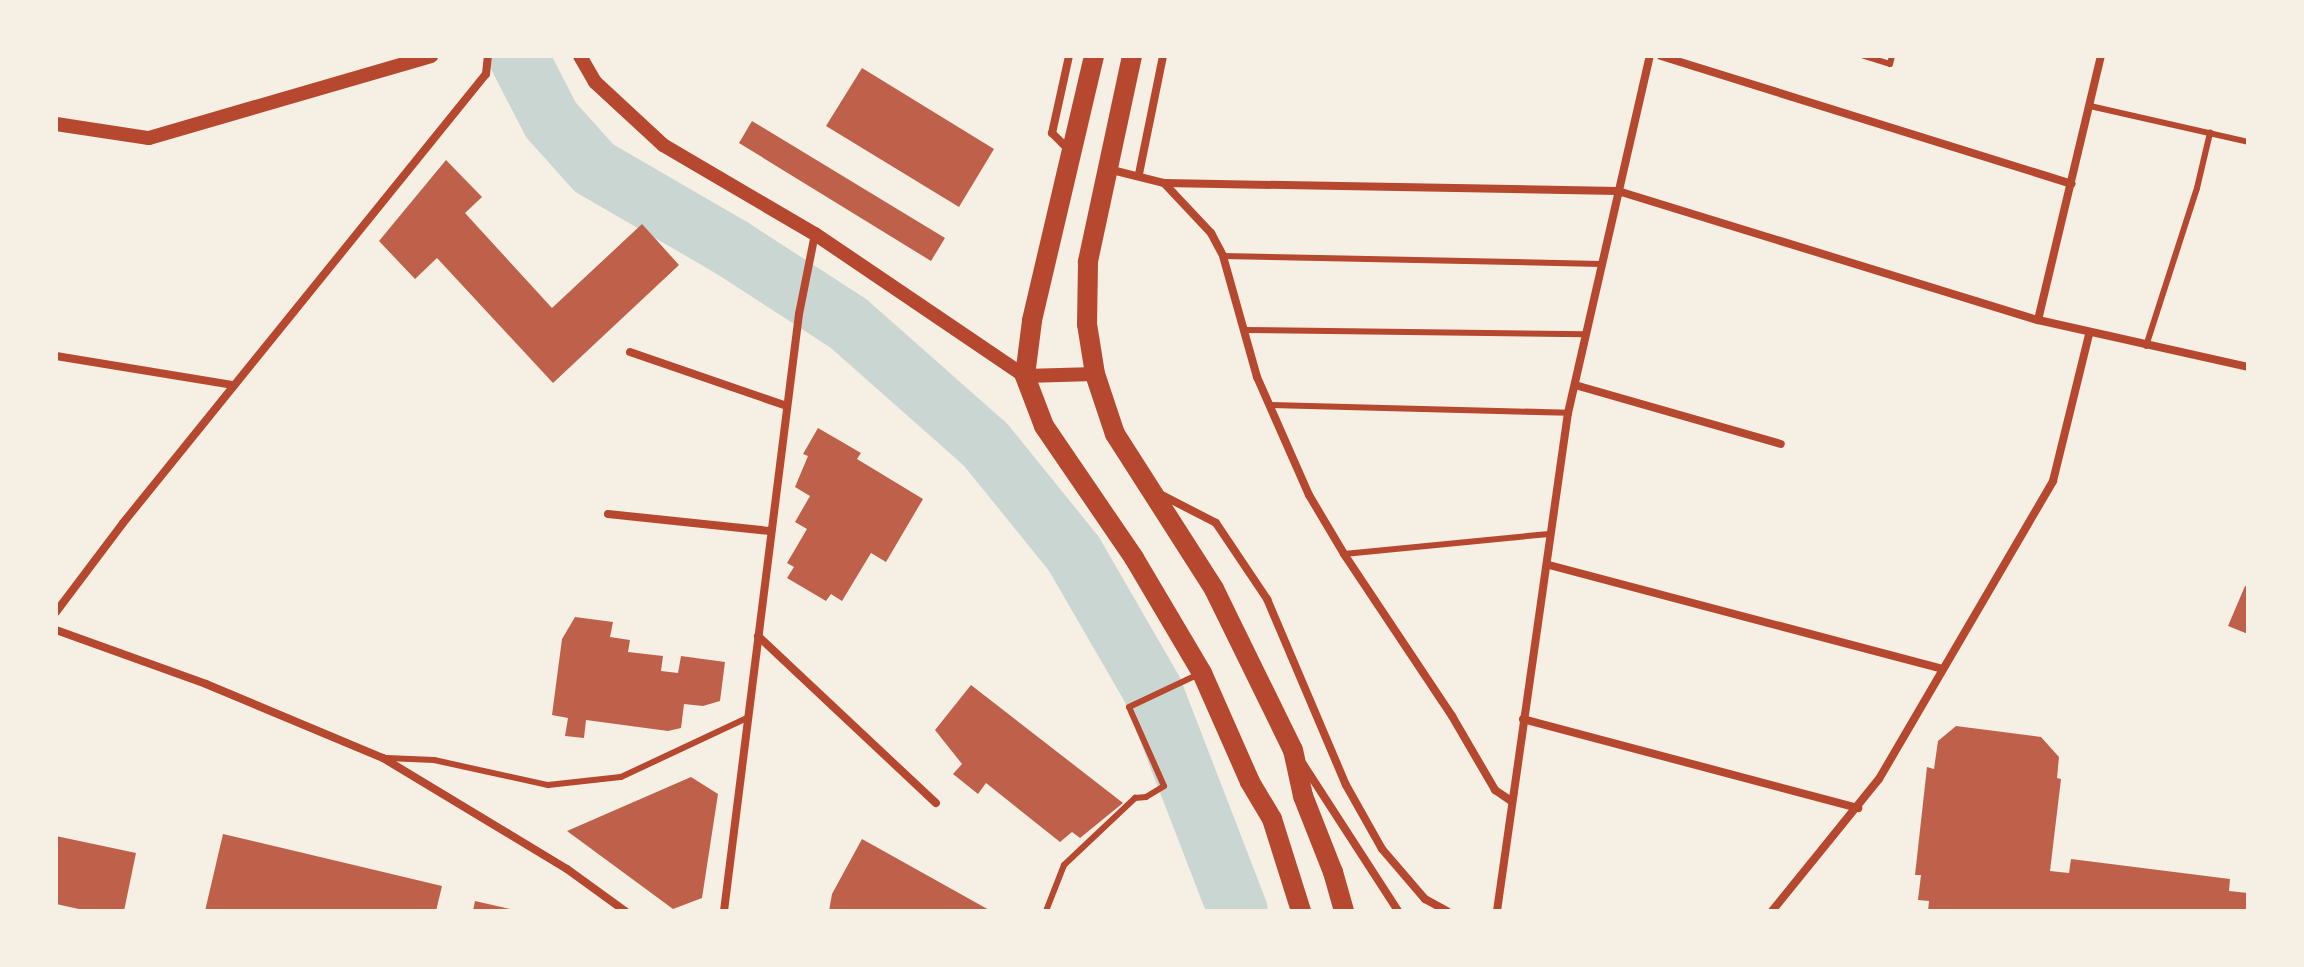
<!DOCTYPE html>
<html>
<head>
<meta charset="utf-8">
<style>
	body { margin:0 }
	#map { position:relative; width:2304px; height:967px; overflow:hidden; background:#f6efe4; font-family:Inter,sans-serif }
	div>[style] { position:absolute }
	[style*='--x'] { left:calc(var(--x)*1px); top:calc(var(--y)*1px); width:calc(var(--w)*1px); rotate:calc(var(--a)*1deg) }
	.river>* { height:60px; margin:-30px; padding:0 30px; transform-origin:30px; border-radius:30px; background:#c9d6d2 }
	.building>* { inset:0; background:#bf614a }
	.service>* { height:6px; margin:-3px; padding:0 3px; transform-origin:3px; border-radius:3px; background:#b5482f }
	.minor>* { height:8px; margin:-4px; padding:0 4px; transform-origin:4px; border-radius:4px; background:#b5482f }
	.tertiary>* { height:14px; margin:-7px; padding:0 7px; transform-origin:7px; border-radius:7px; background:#b5482f }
	.primary>* { height:20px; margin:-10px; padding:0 10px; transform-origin:10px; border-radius:10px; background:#b5482f }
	span { translate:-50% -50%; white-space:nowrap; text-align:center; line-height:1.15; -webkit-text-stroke:8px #f6efe4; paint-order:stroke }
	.frame { position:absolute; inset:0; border:58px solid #f6efe4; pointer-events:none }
</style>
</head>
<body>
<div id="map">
	<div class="river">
		<div style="--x:518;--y:56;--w:72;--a:62.7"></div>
		<div style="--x:551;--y:120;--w:64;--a:48.1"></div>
		<div style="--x:594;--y:168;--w:160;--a:30.1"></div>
		<div style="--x:732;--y:248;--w:138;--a:32.9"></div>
		<div style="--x:848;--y:323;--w:183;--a:41.5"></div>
		<div style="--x:985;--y:444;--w:141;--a:51"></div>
		<div style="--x:1074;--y:554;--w:158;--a:60"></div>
		<div style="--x:1153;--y:691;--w:236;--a:68.9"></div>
	</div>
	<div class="building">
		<div style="clip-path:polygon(862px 68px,994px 149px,959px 207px,826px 126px)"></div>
		<div style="clip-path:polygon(752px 121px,945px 238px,931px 261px,739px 143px)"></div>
		<div style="clip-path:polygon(446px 160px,482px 197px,465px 213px,552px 308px,642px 224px,679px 265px,553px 383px,437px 258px,415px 279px,379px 241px)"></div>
		<div style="clip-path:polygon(818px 428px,861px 453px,857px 459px,923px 499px,886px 562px,871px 553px,842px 601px,831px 594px,826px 601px,787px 578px,794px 567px,787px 563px,807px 529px,795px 522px,810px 496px,795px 487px,808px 456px,803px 454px)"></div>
		<div style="clip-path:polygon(2245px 586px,2248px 587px,2248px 634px,2228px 626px)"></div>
		<div style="clip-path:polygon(575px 617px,613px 622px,610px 637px,630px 640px,628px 652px,663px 656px,661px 671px,678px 673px,681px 656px,725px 662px,720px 701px,703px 706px,684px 704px,681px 728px,668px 731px,586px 720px,584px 738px,565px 736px,568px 718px,552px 715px,562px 639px)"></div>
		<div style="clip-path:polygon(971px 685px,1123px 803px,1080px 838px,1072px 832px,1060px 842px,986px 783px,978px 794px,953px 774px,962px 764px,935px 730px)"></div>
		<div style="clip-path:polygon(1956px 726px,2041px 737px,2059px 757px,2057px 778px,2061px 779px,2050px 871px,2069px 873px,2071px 859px,2230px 879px,2229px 891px,2248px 893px,2248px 911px,1928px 911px,1929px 901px,1918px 900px,1921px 875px,1915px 875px,1927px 767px,1934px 769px,1938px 741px)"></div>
		<div style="clip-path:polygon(691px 777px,718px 794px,702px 898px,673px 909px,567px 831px)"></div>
		<div style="clip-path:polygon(223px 834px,442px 886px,436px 911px,205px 911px)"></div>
		<div style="clip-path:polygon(56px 836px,136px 853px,124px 911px,88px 911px,56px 904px)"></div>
		<div style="clip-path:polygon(862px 839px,991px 911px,829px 911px,832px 894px)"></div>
		<div style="clip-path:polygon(475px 901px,514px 910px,513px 911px,473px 911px)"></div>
	</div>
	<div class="service">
		<div style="--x:1864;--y:56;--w:27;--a:17"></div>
		<div style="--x:1890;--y:64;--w:8;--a:-76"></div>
		<div style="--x:2090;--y:106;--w:162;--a:12.8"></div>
		<div style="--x:1223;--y:256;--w:378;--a:1.2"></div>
		<div style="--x:1244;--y:330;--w:342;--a:0.7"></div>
		<div style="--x:2146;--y:346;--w:166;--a:-72.1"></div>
		<div style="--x:2197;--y:188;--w:57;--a:-76.7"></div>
		<div style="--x:1271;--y:405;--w:297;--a:1.5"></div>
		<div style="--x:1344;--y:554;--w:206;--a:-5.6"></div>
		<div style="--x:387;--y:758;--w:47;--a:2.4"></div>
		<div style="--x:434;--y:760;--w:117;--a:12.4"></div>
		<div style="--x:548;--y:785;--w:73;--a:-6.3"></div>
		<div style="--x:621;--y:777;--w:139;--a:-25.1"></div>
		<div style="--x:1046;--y:911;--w:49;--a:-68.6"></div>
		<div style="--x:1064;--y:865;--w:98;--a:-43.3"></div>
		<div style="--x:1135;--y:798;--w:11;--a:-5"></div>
		<div style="--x:1146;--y:797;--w:21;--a:-31"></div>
		<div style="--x:1164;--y:786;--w:86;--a:-113.9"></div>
		<div style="--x:1129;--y:707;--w:75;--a:-25.2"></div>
	</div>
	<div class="minor">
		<div style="--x:1069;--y:56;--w:79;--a:102.4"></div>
		<div style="--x:1052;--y:133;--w:25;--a:45"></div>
		<div style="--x:1661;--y:56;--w:430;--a:17.3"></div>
		<div style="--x:1108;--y:169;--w:58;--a:14"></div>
		<div style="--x:1164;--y:183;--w:69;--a:46.8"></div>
		<div style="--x:1211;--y:233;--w:26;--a:62"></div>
		<div style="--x:1223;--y:256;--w:126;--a:74.3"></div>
		<div style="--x:1257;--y:377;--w:129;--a:66.2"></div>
		<div style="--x:1309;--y:495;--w:69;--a:59.3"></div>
		<div style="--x:1344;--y:554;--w:195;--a:56.3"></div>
		<div style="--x:1452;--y:716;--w:86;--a:59.8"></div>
		<div style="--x:1495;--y:790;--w:18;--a:34"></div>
		<div style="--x:1139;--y:174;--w:120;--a:-78.5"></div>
		<div style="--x:1164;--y:183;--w:454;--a:1"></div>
		<div style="--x:1618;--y:191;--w:439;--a:17.1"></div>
		<div style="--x:2038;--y:320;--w:215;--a:12.6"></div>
		<div style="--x:2038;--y:320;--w:271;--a:-76.6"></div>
		<div style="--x:630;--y:352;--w:166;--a:19"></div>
		<div style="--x:56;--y:356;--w:180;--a:9.3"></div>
		<div style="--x:1575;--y:385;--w:214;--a:16"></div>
		<div style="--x:1158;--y:493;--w:65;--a:27.3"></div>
		<div style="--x:1216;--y:523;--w:92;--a:56.1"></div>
		<div style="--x:1267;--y:599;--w:202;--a:67"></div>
		<div style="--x:1346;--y:785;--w:73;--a:60.6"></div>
		<div style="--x:1382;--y:849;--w:66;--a:49.3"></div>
		<div style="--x:1425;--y:899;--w:25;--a:29"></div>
		<div style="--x:608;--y:514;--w:164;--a:6"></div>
		<div style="--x:1549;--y:565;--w:407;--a:14.8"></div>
		<div style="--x:56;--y:612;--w:111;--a:-53"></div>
		<div style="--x:123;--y:523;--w:577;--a:-51.05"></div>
		<div style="--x:486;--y:74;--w:18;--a:-84"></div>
		<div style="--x:56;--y:630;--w:159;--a:19.8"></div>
		<div style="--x:206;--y:684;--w:192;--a:22.7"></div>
		<div style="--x:383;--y:758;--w:215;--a:31.1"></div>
		<div style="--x:567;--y:869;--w:72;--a:35.9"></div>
		<div style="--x:758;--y:636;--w:244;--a:43.2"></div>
		<div style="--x:1523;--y:719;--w:347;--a:14.9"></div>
		<div style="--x:1303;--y:764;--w:175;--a:57.1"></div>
		<div style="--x:724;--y:911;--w:602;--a:-82.84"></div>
		<div style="--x:799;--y:314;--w:82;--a:-78.7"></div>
		<div style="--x:1497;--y:911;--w:503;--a:-81.89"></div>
		<div style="--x:1568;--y:413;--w:366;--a:-77.1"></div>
		<div style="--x:1772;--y:911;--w:170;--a:-51"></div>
		<div style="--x:1879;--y:779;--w:345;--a:-59.7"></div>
		<div style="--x:2053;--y:481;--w:151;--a:-76.2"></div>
	</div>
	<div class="tertiary">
		<div style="--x:580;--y:56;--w:30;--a:60"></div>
		<div style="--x:595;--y:82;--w:93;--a:42.8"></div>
		<div style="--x:663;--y:145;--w:176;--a:30.4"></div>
		<div style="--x:815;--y:234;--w:254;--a:34.1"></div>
		<div style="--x:1025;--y:376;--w:70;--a:-1.6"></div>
		<div style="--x:56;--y:124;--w:94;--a:8.6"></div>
		<div style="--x:149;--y:138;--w:294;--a:-16.2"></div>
	</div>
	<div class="primary">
		<div style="--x:1094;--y:56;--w:272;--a:103.2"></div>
		<div style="--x:1032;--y:321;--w:55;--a:97.3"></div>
		<div style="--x:1025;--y:376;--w:53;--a:69.2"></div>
		<div style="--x:1044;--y:426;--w:160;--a:55.7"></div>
		<div style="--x:1134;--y:558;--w:134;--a:59.4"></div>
		<div style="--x:1202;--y:673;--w:119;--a:66.2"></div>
		<div style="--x:1250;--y:782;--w:43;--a:59.3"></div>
		<div style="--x:1272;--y:819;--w:96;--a:72.5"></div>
		<div style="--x:1132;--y:56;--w:211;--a:102.1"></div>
		<div style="--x:1088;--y:262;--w:62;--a:90.9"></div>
		<div style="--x:1087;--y:324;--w:51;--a:80.9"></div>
		<div style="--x:1095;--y:374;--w:63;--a:71.6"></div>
		<div style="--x:1115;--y:434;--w:184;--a:57.4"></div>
		<div style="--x:1214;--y:589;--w:179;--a:63.9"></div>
		<div style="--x:1293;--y:750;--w:47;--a:77.7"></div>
		<div style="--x:1303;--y:796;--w:82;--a:68.5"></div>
		<div style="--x:1333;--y:872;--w:41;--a:74.2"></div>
	</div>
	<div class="frame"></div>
</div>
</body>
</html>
